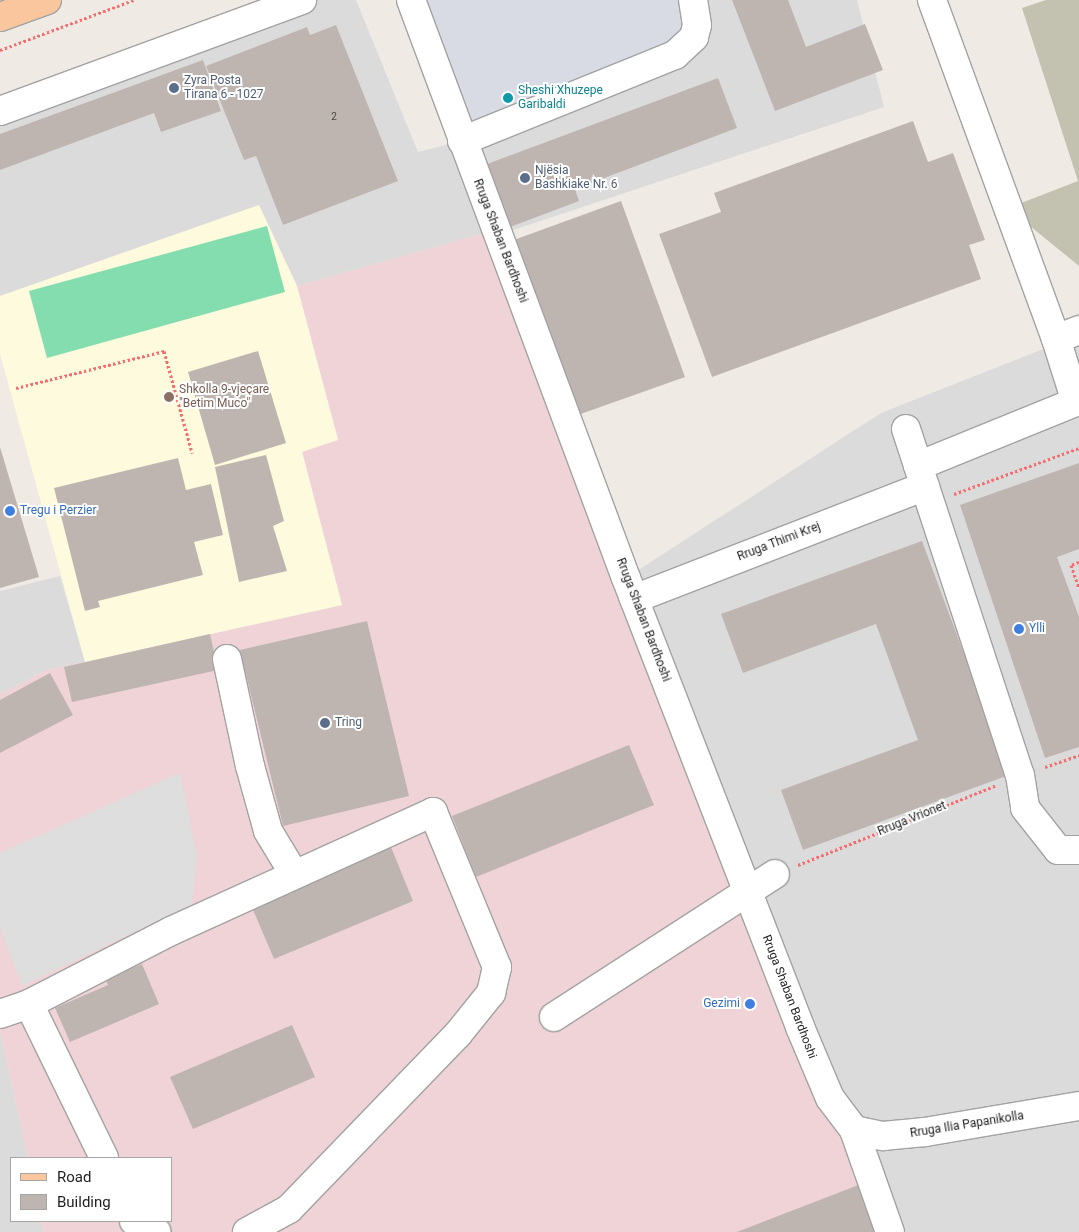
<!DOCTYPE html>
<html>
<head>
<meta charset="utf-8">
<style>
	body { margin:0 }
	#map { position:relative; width:1079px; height:1232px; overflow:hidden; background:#efeae4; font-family:Roboto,sans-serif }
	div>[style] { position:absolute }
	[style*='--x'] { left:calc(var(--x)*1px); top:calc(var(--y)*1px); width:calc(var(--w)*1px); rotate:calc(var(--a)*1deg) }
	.residential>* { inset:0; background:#dcdbdb }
	.commercial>* { inset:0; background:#efd3d6 }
	.education>* { inset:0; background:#fefadd }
	.construction>* { inset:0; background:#c3c1b0 }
	.pitch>* { inset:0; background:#83ddaf }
	.parking>* { inset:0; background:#dedede }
	.plaza>* { inset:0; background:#d8dae4 }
	.building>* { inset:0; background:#bfb5b0 }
	.path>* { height:3px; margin-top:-1.5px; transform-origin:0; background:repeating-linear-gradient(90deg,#f76c6f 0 2.5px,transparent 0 5px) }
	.roads { filter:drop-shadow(1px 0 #a2a2a2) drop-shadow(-1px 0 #a2a2a2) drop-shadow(0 1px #a2a2a2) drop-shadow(0 -1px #a2a2a2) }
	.minor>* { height:28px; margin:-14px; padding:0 14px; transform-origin:14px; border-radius:14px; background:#fff }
	.major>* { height:28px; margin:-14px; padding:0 14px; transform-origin:14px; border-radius:14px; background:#fac69d }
	.dots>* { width:14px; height:14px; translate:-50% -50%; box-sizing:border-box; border:2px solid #fff; border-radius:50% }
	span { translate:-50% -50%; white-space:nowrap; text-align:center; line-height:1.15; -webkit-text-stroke:4px #fff; paint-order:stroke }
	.number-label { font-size:10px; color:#464442 }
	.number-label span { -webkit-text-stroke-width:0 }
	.service-label { font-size:12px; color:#4e5e75 }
	.left { translate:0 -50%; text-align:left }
	.culture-label { font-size:12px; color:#0d838f }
	.street-label { font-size:12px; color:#1e1e1e }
	.education-label { font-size:12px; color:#785e54 }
	.shop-label { font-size:12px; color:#366cbe }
	.right { translate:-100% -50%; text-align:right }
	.legend { position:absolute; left:10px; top:1157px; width:162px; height:65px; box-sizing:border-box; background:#fff; border:1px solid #a5a5a5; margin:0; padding:6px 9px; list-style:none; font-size:15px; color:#1e1e1e }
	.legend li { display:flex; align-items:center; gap:10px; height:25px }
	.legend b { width:25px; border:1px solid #a5a5a5 }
</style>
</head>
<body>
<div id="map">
	<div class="residential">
		<div style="clip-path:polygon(285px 0,356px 0,418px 152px,462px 141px,496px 230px,297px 286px,259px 206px,0 296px,0 101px)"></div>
		<div style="clip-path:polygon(404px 0,857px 0,884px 107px,504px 233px)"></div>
		<div style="clip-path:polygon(1079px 335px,1079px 1232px,890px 1232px,626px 578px,881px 413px)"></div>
		<div style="clip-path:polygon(60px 576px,85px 662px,47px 670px,0 694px,0 591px)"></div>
		<div style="clip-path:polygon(0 1030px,28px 1158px,11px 1158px,11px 1221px,41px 1221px,44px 1232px,0 1232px)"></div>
	</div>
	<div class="commercial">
		<div style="clip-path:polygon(496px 230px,890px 1232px,44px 1232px,41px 1221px,171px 1221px,171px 1158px,28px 1158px,0 1030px,0 694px,47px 670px,342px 605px,302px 451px,338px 439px,297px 286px)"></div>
	</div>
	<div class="education">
		<div style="clip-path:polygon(259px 205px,297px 286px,338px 440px,302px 452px,342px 605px,85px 662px,0 354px,0 296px)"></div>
	</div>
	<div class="construction">
		<div style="clip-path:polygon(1046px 0,1079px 0,1079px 266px,1008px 208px,1078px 181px,1022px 8px)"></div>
	</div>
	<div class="pitch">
		<div style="clip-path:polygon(267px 226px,285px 292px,47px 358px,29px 291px)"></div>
	</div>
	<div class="parking">
		<div style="clip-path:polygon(180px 773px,197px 857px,192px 904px,22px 986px,0 927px,0 853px)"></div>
	</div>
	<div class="plaza">
		<div style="clip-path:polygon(411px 0,693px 0,694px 37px,462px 141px)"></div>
	</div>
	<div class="building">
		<div style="clip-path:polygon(732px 0,788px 0,806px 47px,865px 24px,883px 70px,775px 111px)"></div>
		<div style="clip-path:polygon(336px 25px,398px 181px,283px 225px,256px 156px,244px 160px,206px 66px,307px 27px,310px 35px)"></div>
		<div style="clip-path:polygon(203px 60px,221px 111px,161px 132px,154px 113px,0 170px,0 134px)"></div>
		<div style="clip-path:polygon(718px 78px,737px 128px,575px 189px,579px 201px,510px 227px,487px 164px)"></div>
		<div style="clip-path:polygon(913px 121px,928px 162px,953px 153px,985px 240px,969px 245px,981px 279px,712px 377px,659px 234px,721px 212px,714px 193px)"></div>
		<div style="clip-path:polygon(621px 201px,685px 377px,575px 416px,511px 241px)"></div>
		<div style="clip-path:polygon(258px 351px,286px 443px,215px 465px,188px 372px)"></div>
		<div style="clip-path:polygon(0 447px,39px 577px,0 588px)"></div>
		<div style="clip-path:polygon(266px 455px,284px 521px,273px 526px,287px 571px,239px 582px,215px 467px)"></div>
		<div style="clip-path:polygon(178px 458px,186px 490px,211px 484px,223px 535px,194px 542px,203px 575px,98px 601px,100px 607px,85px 611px,54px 488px)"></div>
		<div style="clip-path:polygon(1079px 463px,1079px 549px,1057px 557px,1079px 617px,1079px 747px,1045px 758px,960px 505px)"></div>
		<div style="clip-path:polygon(922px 541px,1009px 775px,803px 850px,781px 790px,918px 740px,876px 624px,743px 673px,721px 614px)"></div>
		<div style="clip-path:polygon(367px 621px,409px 796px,283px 826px,240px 650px)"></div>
		<div style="clip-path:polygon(210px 634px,218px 670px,72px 702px,64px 667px)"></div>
		<div style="clip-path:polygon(50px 673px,73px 715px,0 753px,0 700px)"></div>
		<div style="clip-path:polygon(629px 745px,654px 805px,476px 877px,452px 816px)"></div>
		<div style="clip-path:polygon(391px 847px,413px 901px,274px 959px,251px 905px)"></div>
		<div style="clip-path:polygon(142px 964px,159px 1004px,70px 1042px,55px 1008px,108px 985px,106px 979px)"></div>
		<div style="clip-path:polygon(292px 1025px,315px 1077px,193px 1129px,170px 1077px)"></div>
		<div style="clip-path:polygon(861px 1184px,880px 1232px,737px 1232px)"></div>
	</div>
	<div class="path">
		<div style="--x:0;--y:50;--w:143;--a:-20.5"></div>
		<div style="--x:16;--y:388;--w:153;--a:-14"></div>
		<div style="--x:164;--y:351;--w:106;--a:74.6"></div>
		<div style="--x:954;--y:494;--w:133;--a:-20.2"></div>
		<div style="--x:1079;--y:562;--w:9;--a:159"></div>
		<div style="--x:1071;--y:565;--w:24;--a:71"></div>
		<div style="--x:1045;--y:767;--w:36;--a:-19"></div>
		<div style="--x:798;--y:865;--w:214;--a:-21.9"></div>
	</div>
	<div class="roads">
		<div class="minor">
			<div style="--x:411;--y:0;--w:617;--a:69.6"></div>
			<div style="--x:626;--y:578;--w:482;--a:68.8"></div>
			<div style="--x:800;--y:1027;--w:77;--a:67.1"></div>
			<div style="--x:830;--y:1098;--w:40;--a:53"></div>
			<div style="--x:854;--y:1130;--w:108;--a:70.6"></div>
			<div style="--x:0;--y:111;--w:322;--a:-20.2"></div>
			<div style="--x:462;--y:141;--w:230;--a:-22"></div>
			<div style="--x:675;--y:55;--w:26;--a:-43"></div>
			<div style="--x:694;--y:37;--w:12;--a:-76"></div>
			<div style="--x:697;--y:25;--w:25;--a:-99"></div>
			<div style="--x:1056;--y:339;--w:25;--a:-21"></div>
			<div style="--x:906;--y:429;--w:364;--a:71.8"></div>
			<div style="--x:1020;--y:775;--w:33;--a:81"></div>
			<div style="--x:1025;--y:808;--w:53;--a:51.8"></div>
			<div style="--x:1058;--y:850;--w:21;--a:0"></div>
			<div style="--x:918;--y:466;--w:170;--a:-22.1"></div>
			<div style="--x:1076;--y:402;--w:66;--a:-107.6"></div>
			<div style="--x:1056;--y:339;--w:361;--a:-110.1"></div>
			<div style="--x:634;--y:599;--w:312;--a:-21.2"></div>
			<div style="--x:227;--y:659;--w:109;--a:77.9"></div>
			<div style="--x:250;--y:766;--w:67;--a:74.5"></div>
			<div style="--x:268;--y:831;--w:50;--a:58.8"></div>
			<div style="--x:29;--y:1004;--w:171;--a:64"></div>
			<div style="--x:0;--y:1014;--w:31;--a:-19"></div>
			<div style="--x:29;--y:1004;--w:160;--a:-27.2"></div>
			<div style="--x:171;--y:931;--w:288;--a:-24.4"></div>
			<div style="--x:433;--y:812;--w:168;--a:67.6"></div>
			<div style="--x:497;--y:967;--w:27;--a:103"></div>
			<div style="--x:491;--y:993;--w:53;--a:128.8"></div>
			<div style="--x:458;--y:1034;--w:243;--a:134"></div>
			<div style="--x:289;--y:1209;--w:48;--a:151.3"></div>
			<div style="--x:554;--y:1017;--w:263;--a:-32.9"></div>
			<div style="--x:854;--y:1130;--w:30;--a:12"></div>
			<div style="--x:883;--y:1136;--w:42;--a:-5.4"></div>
			<div style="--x:925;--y:1132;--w:156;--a:-9.6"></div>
			<div style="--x:134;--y:1221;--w:25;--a:26"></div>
		</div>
		<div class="major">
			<div style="--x:0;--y:17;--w:50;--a:-19.9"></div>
		</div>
	</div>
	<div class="dots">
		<div style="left:174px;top:88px;background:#5c6f8a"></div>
		<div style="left:508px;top:98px;background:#0f9aa8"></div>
		<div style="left:525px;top:178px;background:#5c6f8a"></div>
		<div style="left:169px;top:397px;background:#8d6e63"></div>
		<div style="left:10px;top:511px;background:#3f7fe0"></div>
		<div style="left:1019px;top:629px;background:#3f7fe0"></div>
		<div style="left:325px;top:723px;background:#5c6f8a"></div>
		<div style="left:750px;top:1004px;background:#3f7fe0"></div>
	</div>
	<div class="number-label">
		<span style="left:334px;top:117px">2</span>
	</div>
	<div class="service-label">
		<span class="left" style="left:184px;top:88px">Zyra Posta<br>Tirana 6 - 1027</span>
		<span class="left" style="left:535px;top:178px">Njësia<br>Bashkiake Nr. 6</span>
		<span class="left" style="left:335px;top:723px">Tring</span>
	</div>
	<div class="culture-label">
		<span class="left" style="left:518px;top:98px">Sheshi Xhuzepe<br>Garibaldi</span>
	</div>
	<div class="street-label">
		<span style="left:500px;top:241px;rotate:69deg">Rruga Shaban Bardhoshi</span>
		<span style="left:779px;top:542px;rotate:-21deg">Rruga Thimi Krej</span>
		<span style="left:643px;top:620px;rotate:69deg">Rruga Shaban Bardhoshi</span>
		<span style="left:912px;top:819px;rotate:-22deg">Rruga Vrionet</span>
		<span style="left:789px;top:997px;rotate:69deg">Rruga Shaban Bardhoshi</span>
		<span style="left:967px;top:1125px;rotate:-9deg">Rruga Ilia Papanikolla</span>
	</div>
	<div class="education-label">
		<span class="left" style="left:179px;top:397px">Shkolla 9-vjeçare<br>"Betim Muco"</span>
	</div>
	<div class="shop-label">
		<span class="left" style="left:20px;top:511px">Tregu i Perzier</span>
		<span class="left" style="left:1029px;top:629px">Ylli</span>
		<span class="right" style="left:740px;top:1004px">Gezimi</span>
	</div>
	<ul class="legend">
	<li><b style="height:6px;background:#fac69d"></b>Road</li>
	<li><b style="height:14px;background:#bfb5b0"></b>Building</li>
	</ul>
</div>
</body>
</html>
